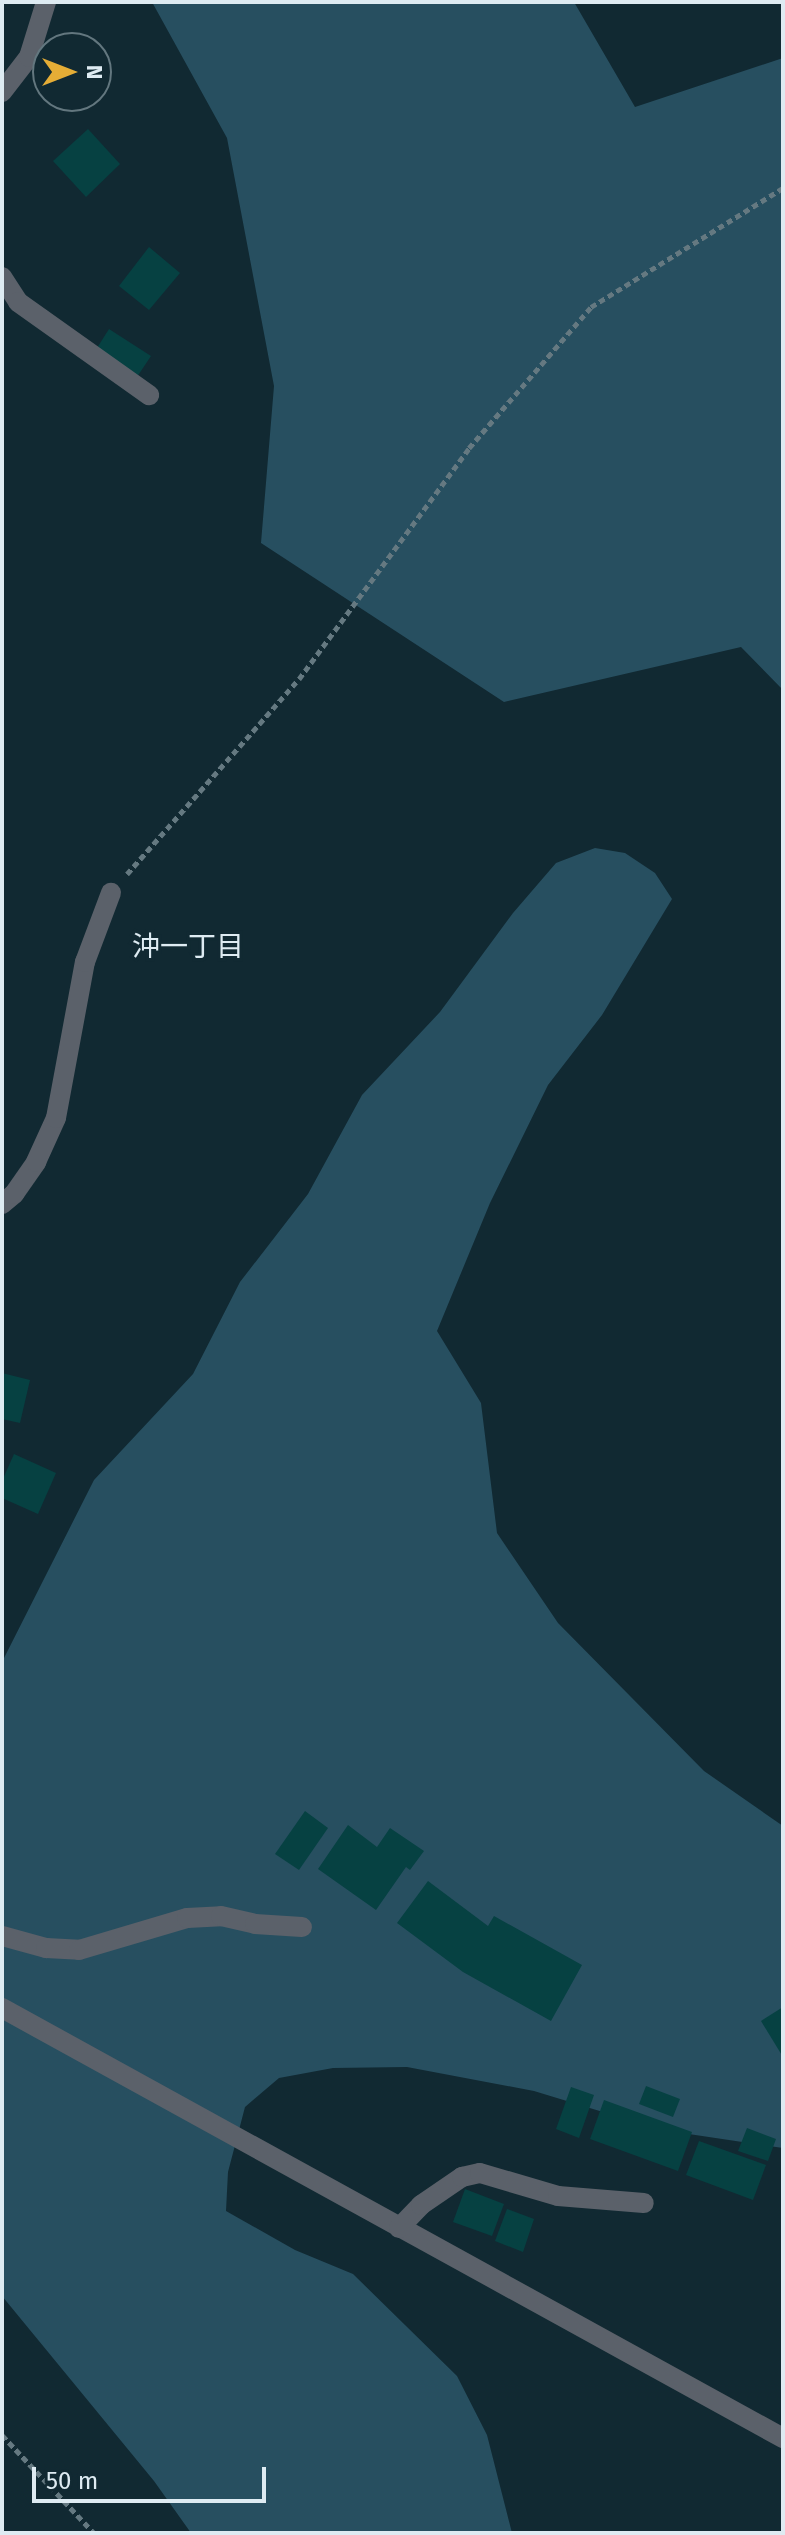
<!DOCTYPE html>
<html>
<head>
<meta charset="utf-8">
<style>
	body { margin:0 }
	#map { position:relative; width:785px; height:2535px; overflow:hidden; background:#112932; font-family:"Fira Sans","Noto Sans JP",sans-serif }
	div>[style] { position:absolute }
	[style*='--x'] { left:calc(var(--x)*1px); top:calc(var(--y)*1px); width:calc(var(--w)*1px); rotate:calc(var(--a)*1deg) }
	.green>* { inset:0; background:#274f60 }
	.building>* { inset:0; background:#064142 }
	.path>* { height:5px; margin-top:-2.5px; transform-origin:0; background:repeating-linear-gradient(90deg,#657981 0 6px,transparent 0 10px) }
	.street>* { height:20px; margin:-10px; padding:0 10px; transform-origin:10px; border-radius:10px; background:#5b616a }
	span { translate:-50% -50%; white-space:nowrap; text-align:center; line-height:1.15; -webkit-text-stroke:7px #112932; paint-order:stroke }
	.neighbourhood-label { font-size:28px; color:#deebf2 }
	.frame { position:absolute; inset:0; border:4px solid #deebf2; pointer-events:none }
	.north { position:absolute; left:32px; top:32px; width:80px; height:80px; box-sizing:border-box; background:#112932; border:2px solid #63777f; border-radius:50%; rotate:90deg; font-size:22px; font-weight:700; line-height:32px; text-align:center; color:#deebf2 }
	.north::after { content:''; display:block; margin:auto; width:28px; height:36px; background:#e5ad36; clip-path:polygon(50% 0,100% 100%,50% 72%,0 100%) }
	.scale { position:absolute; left:32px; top:2467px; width:234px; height:36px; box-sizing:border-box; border:4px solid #deebf2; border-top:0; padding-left:10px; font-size:24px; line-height:28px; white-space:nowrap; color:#deebf2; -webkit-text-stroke:6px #112932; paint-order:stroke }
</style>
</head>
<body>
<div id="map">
	<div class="green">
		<div style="clip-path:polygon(152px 2px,574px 2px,635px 107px,783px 58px,783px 690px,741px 647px,504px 702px,261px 543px,274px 386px,227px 138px)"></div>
		<div style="clip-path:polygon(595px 848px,625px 853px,655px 873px,672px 899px,602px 1015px,548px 1085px,490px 1203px,437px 1331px,481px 1403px,497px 1533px,558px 1623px,704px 1771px,783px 1826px,783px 2148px,662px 2130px,534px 2091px,407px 2067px,333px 2068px,279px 2078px,245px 2107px,228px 2172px,226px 2211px,295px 2250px,353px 2274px,457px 2376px,487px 2435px,512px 2533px,191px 2533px,154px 2481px,2px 2296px,2px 1662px,94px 1480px,193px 1374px,240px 1282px,308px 1194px,362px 1095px,440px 1012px,513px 913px,556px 863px)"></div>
	</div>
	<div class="building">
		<div style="clip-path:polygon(88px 129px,120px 164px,86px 197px,53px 161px)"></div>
		<div style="clip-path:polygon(149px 247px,180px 273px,149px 310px,119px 286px)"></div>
		<div style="clip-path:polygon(109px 329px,151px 356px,131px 386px,90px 359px)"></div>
		<div style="clip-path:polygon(2px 1373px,30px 1380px,20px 1423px,2px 1419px)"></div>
		<div style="clip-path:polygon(14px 1454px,56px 1473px,38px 1514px,2px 1498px,2px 1481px)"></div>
		<div style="clip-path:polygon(305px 1811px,328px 1828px,299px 1870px,275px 1854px)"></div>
		<div style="clip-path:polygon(348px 1825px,377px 1847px,390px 1828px,424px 1851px,410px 1870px,406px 1867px,376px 1910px,318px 1869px)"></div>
		<div style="clip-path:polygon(428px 1881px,488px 1926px,494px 1916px,582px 1965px,551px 2021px,463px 1972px,397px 1923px)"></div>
		<div style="clip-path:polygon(783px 2007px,783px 2057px,761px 2021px)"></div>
		<div style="clip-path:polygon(646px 2086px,680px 2099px,673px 2117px,639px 2104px)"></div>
		<div style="clip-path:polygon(571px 2087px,594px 2095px,579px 2138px,556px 2129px)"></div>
		<div style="clip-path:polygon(604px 2100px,692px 2132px,678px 2171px,590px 2139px)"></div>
		<div style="clip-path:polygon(747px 2128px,776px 2139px,768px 2161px,738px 2151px)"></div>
		<div style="clip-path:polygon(699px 2141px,766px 2165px,753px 2200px,686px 2175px)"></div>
		<div style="clip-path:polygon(465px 2189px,504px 2204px,492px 2236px,453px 2222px)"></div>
		<div style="clip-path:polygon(507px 2209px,534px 2219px,523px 2252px,495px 2241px)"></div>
	</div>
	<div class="path">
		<div style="--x:127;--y:874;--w:260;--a:-48.6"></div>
		<div style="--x:299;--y:679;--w:287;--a:-53.6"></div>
		<div style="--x:469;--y:448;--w:186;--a:-49.1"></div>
		<div style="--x:591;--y:307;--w:226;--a:-31.8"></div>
		<div style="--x:2;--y:2435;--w:134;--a:46.8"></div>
	</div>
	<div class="street">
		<div style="--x:2;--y:92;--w:44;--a:-52.4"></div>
		<div style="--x:29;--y:57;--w:58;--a:-72.8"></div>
		<div style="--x:2;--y:277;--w:30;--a:57"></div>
		<div style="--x:18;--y:302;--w:161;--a:35.4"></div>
		<div style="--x:2;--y:1204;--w:16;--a:-40"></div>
		<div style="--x:14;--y:1194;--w:39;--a:-55"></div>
		<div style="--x:36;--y:1162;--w:48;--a:-65.6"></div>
		<div style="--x:56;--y:1118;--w:159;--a:-79.5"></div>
		<div style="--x:85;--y:962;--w:74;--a:-69.4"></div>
		<div style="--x:2;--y:1936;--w:46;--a:15.3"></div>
		<div style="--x:46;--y:1948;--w:33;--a:3"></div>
		<div style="--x:79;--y:1950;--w:113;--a:-16.5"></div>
		<div style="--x:187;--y:1918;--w:34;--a:-3"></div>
		<div style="--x:221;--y:1916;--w:35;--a:13"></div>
		<div style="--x:255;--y:1924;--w:47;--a:3.7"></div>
		<div style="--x:2;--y:2008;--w:892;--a:28.84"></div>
		<div style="--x:399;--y:2228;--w:32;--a:-46"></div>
		<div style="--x:421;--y:2205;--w:50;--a:-34.3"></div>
		<div style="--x:462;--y:2177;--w:18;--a:-13"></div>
		<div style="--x:480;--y:2173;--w:81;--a:16.4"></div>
		<div style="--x:558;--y:2196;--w:86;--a:4.7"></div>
	</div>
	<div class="neighbourhood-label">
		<span style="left:188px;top:947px">沖一丁目</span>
	</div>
	<div class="frame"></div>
	<div class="north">N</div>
	<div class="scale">50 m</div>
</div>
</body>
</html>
